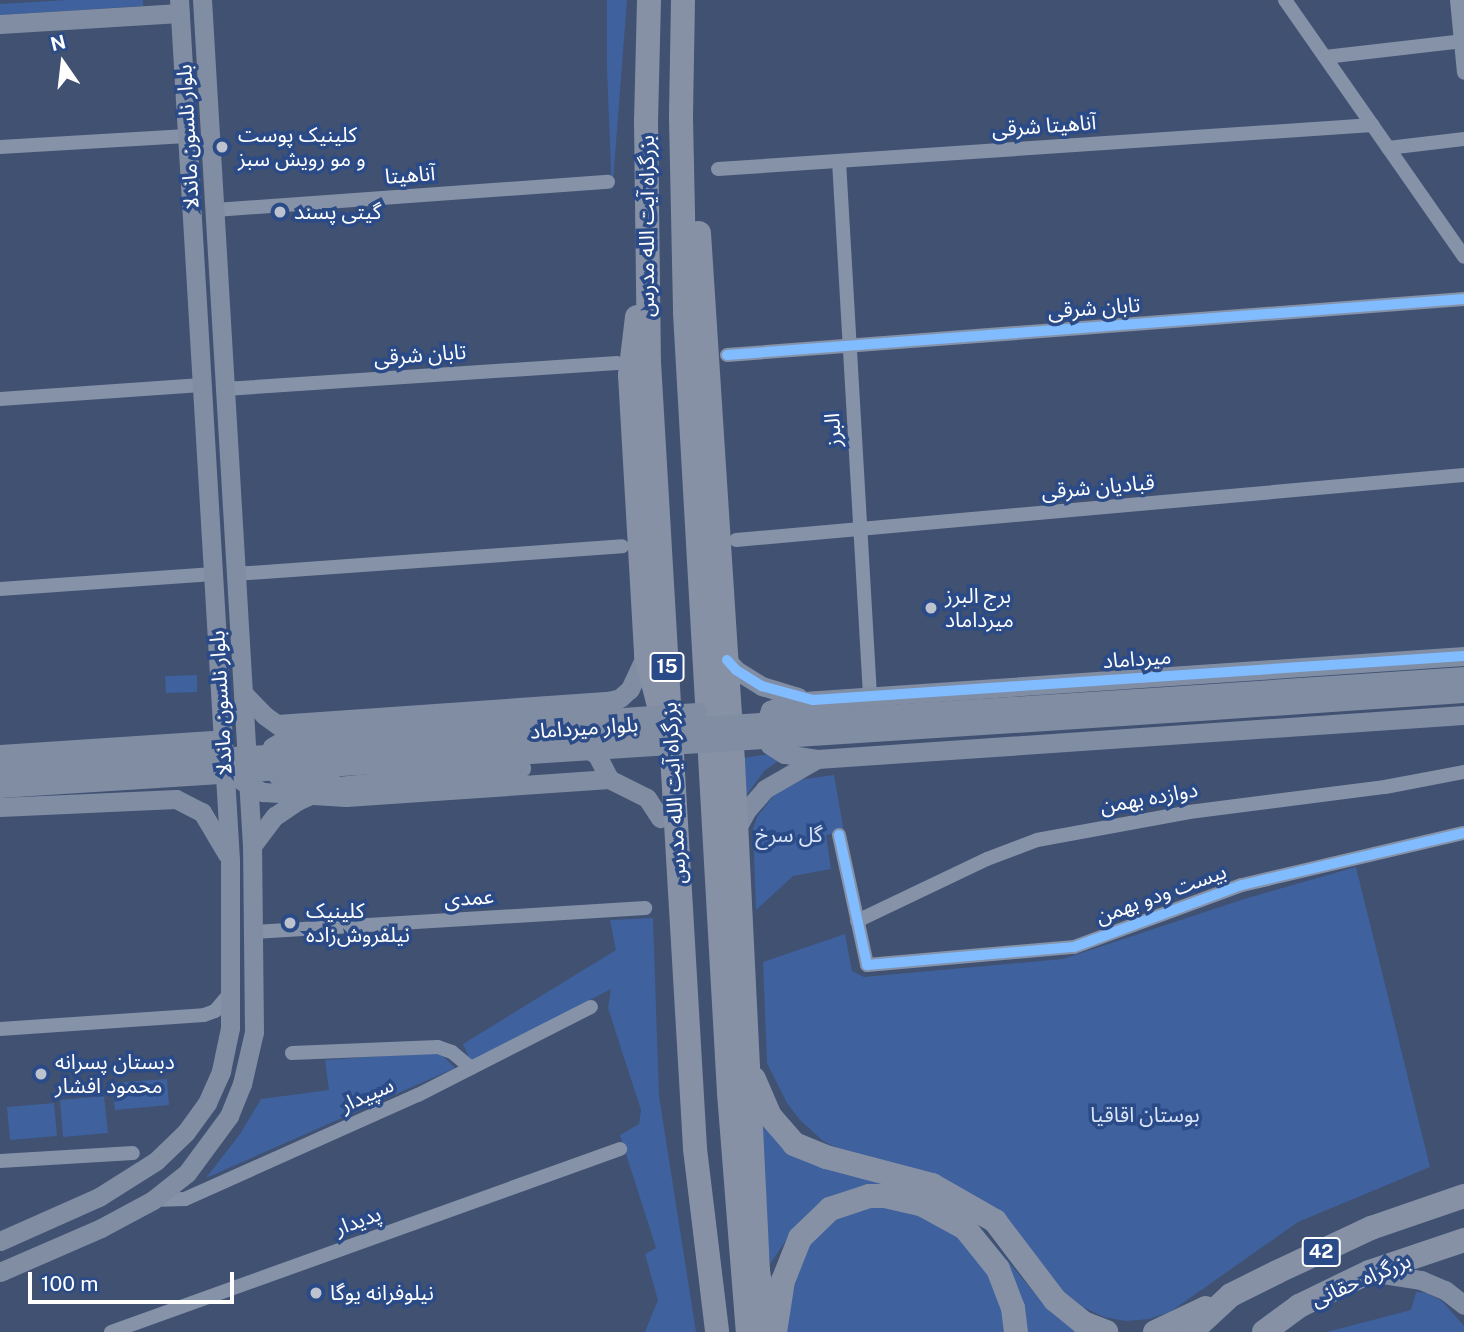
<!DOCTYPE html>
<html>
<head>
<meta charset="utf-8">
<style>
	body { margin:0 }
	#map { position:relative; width:1464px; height:1332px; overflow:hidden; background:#405172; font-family:"Public Sans","Noto Sans Arabic",sans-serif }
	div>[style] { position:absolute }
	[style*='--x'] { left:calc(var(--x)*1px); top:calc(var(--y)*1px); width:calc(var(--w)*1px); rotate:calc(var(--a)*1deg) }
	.green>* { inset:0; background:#3f619d }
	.street>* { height:14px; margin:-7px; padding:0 7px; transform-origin:7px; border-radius:7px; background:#8692a8 }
	.secondary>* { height:19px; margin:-9.5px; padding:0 9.5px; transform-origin:9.5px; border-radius:9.5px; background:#818da3 }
	.highway>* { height:24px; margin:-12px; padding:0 12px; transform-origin:12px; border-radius:12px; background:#8691a5 }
	.secondary-bridge>* { height:19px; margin:-9.5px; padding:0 9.5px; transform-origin:9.5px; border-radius:9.5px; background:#818da3 }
	.cycleway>* { height:10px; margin:-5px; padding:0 5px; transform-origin:5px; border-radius:5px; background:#80bcff }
	.dots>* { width:19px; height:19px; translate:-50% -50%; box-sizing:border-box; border:4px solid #2a4b88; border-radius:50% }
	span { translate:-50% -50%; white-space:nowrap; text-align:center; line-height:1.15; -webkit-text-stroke:7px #2a4b88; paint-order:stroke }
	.shield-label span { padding:2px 5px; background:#2a4b88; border:2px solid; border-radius:5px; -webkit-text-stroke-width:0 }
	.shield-label { font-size:19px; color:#fff; font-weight:700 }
	.street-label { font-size:21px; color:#fff }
	.poi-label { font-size:21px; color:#fff }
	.left { translate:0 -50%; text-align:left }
	.park-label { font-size:21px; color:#dae5f7 }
	.north { position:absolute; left:28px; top:28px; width:70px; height:70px; -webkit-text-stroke:5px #2a4b88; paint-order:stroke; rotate:346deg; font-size:19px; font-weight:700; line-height:28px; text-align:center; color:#fff }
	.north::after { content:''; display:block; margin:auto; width:24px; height:32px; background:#fff; clip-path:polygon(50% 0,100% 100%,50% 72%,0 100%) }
	.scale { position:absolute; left:28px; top:1272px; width:206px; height:32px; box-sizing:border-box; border:4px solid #fff; border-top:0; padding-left:9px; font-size:21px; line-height:24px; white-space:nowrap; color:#fff; -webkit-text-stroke:5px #2a4b88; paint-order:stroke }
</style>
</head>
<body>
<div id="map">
	<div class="green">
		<div style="clip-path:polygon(67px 0,143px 0,143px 6px,0 15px,0 4px)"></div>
		<div style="clip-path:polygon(607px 0,627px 0,612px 195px,607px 69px)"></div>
		<div style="clip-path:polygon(197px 675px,197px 692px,166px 693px,165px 676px)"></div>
		<div style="clip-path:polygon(776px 753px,781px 759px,764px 771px,743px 800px,737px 759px)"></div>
		<div style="clip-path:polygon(834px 775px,844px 832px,826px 835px,831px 869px,793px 876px,756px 910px,753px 829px,757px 817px,774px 795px,798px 780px)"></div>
		<div style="clip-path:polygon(1356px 867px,1430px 1167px,1298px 1222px,1170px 1312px,1149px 1319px,1126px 1321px,1104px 1317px,1083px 1307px,1065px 1293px,1017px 1239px,823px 1141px,799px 1119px,787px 1103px,767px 1063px,763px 962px,845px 934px,852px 971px,864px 977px,1063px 959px,1244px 899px)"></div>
		<div style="clip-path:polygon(653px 918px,659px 1096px,696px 1332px,645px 1332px,658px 1300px,645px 1254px,656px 1248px,620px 1135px,639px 1124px,641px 1110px,608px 1008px,611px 989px,471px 1062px,463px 1044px,616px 950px,610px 920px)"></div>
		<div style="clip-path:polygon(439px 1052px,455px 1068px,206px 1178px,240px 1134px,261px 1099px,329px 1090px,325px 1060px)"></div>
		<div style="clip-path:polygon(167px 1079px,169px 1105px,115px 1110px,112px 1083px)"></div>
		<div style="clip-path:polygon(104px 1096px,108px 1133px,63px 1137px,60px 1100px)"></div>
		<div style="clip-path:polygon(54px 1103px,57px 1136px,10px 1140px,7px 1107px)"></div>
		<div style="clip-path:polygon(759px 1115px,901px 1182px,978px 1225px,1042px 1302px,1059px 1319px,1080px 1332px,1020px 1332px,1004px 1269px,902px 1193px,793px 1230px,770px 1264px)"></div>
		<div style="clip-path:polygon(874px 1205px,901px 1205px,949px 1227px,984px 1262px,1011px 1332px,784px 1332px,804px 1246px,831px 1221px)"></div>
		<div style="clip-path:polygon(1416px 1292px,1427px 1293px,1442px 1301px,1464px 1326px,1464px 1332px,1327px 1332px,1411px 1310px)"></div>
	</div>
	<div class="street">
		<div style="--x:1285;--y:0;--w:313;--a:55.1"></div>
		<div style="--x:1457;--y:0;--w:73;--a:84.5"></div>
		<div style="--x:1325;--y:57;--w:140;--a:-6.6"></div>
		<div style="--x:0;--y:147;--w:187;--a:-3.4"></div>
		<div style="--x:1388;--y:148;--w:77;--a:-6.8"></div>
		<div style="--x:839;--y:161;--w:536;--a:86.68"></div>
		<div style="--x:718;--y:169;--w:656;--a:-3.84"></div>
		<div style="--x:215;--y:210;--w:394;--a:-4.1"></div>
		<div style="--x:727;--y:355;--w:739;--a:-4.35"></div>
		<div style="--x:225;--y:389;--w:393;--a:-3.8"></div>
		<div style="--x:0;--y:399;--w:202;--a:-4"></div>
		<div style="--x:736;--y:540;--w:731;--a:-5.1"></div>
		<div style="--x:236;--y:574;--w:387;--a:-4.1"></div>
		<div style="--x:0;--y:589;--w:214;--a:-4"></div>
		<div style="--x:839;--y:835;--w:133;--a:77.8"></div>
		<div style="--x:867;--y:965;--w:208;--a:-5"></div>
		<div style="--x:1074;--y:947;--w:179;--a:-20.3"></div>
		<div style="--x:1242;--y:885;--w:228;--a:-13.2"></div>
		<div style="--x:857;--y:921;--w:144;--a:-25.5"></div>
		<div style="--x:987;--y:859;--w:53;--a:-20.8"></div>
		<div style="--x:1037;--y:840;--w:155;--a:-10.4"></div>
		<div style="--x:1189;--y:812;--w:198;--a:-7.3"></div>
		<div style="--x:1385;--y:787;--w:80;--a:-10.8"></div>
		<div style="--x:254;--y:932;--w:392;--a:-3.5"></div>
		<div style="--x:0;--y:1029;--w:204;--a:-3.9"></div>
		<div style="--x:204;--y:1015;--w:12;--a:-20"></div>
		<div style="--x:215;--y:1011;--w:23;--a:-50"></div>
		<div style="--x:292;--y:1053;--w:146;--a:-2.4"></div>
		<div style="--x:438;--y:1047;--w:15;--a:20"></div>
		<div style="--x:452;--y:1052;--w:25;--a:40"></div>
		<div style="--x:0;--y:1161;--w:133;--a:-3.4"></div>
		<div style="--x:153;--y:1200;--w:32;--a:-2"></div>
		<div style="--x:185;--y:1199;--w:255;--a:-24.1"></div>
		<div style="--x:418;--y:1095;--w:194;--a:-27"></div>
		<div style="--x:111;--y:1332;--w:541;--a:-19.77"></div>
	</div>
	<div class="secondary">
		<div style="--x:0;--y:24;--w:180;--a:-3.5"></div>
		<div style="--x:727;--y:660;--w:13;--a:48"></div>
		<div style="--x:736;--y:670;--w:31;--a:32"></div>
		<div style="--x:762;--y:686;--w:38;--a:17"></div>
		<div style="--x:243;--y:693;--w:30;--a:46"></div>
		<div style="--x:264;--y:715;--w:29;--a:36"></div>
		<div style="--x:1198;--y:694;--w:267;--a:-3.9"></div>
		<div style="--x:1199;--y:711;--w:266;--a:-3.9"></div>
		<div style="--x:277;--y:724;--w:333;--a:-4"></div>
		<div style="--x:609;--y:701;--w:11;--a:-15"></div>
		<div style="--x:620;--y:698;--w:13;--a:-42"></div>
		<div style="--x:630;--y:689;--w:38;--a:-65"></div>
		<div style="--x:579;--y:744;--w:21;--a:31"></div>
		<div style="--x:597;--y:755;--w:27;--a:63"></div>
		<div style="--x:0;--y:754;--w:224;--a:-3.8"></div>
		<div style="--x:817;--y:759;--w:33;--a:-171"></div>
		<div style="--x:784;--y:754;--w:17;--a:-147"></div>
		<div style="--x:770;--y:745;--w:22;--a:-103"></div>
		<div style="--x:765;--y:724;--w:15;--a:-70"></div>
		<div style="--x:770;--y:710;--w:21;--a:-23"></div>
		<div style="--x:789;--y:702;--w:677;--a:-3.9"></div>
		<div style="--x:338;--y:766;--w:34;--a:154"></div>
		<div style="--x:307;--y:781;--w:12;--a:175"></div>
		<div style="--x:295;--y:782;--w:19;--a:-159"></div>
		<div style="--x:277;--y:775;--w:19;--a:-115"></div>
		<div style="--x:269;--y:758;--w:11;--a:-75"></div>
		<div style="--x:272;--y:747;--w:17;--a:-31"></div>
		<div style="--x:287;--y:738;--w:230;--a:-3.5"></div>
		<div style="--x:242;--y:781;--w:24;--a:28"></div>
		<div style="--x:263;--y:792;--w:83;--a:3.4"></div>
		<div style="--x:346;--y:797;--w:264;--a:-3.9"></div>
		<div style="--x:609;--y:779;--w:42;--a:26.6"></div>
		<div style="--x:647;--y:798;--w:24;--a:57"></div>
		<div style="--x:0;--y:807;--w:176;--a:-2.6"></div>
		<div style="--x:176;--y:799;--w:29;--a:27"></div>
		<div style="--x:202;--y:812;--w:49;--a:59.2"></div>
		<div style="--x:736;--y:830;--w:21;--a:-62"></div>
		<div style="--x:746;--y:811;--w:29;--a:-49"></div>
		<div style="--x:765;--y:789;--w:60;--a:-30"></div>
		<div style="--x:817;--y:759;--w:648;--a:-3.89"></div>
		<div style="--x:252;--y:846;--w:38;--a:-53"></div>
		<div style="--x:275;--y:816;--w:27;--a:-34"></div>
		<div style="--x:297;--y:801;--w:34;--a:-24"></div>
		<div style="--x:328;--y:787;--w:194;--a:-5.6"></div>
		<div style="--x:0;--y:1241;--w:108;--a:-24"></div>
		<div style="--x:99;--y:1197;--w:67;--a:-32.3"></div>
		<div style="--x:156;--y:1161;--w:42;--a:-44"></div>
		<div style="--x:186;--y:1132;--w:36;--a:-54"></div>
		<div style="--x:207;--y:1103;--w:35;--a:-66"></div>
		<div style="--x:221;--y:1071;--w:44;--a:-78.2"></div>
		<div style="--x:230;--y:1028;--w:168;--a:-90"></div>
		<div style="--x:230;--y:860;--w:862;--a:-93.39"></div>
		<div style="--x:0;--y:1272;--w:110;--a:-23.5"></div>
		<div style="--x:101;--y:1228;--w:59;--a:-28.3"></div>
		<div style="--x:153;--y:1200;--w:43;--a:-38.5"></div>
		<div style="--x:187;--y:1173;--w:71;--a:-53.6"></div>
		<div style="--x:229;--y:1116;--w:35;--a:-68"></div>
		<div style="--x:242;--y:1084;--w:53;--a:-77"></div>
		<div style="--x:254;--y:1032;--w:186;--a:-90.6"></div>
		<div style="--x:252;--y:846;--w:847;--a:-93.38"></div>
		<div style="--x:1370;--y:1272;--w:52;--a:8.9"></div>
		<div style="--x:1421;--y:1280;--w:26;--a:23"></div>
		<div style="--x:1445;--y:1290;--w:24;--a:38"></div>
	</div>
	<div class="highway">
		<div style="--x:649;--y:0;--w:120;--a:91.4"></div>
		<div style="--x:646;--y:120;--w:242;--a:89.3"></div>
		<div style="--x:649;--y:362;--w:788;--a:86.65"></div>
		<div style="--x:695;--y:1149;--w:184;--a:83.1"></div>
		<div style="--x:683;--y:0;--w:118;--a:91"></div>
		<div style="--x:681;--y:118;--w:195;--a:88.8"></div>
		<div style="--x:685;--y:313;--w:781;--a:86.77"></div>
		<div style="--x:729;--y:1093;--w:240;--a:85.5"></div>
		<div style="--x:699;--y:233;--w:529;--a:86.32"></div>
		<div style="--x:733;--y:761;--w:511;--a:87.19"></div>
		<div style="--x:758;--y:1271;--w:62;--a:80.7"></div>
		<div style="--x:637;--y:317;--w:58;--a:96.9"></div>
		<div style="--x:630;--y:375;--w:280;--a:86.7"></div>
		<div style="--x:646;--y:655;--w:49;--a:75.7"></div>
		<div style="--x:754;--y:1079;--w:40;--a:66.6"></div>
		<div style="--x:770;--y:1116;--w:37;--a:49"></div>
		<div style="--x:794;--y:1144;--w:35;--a:22"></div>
		<div style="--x:826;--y:1157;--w:110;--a:14.8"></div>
		<div style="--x:932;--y:1185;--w:73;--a:29.7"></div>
		<div style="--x:995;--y:1221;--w:99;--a:52.8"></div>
		<div style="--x:1055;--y:1300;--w:36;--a:39"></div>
		<div style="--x:1083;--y:1323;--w:25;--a:21"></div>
		<div style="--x:775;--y:1332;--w:52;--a:-81.1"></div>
		<div style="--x:783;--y:1281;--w:46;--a:-68.4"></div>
		<div style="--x:800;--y:1238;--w:42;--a:-44"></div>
		<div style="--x:830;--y:1209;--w:41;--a:-18.4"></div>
		<div style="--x:869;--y:1196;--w:16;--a:0"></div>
		<div style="--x:885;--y:1196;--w:37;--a:13"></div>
		<div style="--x:921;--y:1204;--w:50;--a:28.6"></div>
		<div style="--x:965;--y:1228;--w:53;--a:51.2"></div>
		<div style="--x:998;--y:1269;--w:42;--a:69"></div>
		<div style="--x:1013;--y:1308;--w:24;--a:83"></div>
		<div style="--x:1155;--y:1332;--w:56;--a:-25.2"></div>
		<div style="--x:1191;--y:1332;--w:54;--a:-42.8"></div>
		<div style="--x:1231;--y:1295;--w:51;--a:-26.6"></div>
		<div style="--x:1277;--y:1272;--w:104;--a:-25.1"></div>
		<div style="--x:1371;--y:1228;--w:98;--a:-19"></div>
		<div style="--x:1264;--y:1332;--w:44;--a:-36.6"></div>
		<div style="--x:1299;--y:1306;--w:78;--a:-25.9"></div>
		<div style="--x:1369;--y:1272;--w:100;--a:-18.6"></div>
	</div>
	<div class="secondary-bridge">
		<div style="--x:517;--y:724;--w:181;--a:-3.8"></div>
		<div style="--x:0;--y:771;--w:1200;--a:-3.68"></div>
		<div style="--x:0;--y:788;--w:1201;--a:-3.67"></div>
	</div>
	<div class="cycleway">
		<div style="--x:727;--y:355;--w:739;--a:-4.35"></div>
		<div style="--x:727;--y:660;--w:13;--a:48"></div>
		<div style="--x:736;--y:670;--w:31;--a:32"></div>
		<div style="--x:762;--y:686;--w:53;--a:15.4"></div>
		<div style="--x:813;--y:700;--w:652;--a:-3.87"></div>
		<div style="--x:839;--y:835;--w:133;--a:77.8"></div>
		<div style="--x:867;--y:965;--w:208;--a:-5"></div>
		<div style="--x:1074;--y:947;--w:179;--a:-20.3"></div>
		<div style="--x:1242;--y:885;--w:228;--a:-13.2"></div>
	</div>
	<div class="dots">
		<div style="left:222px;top:147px;background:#bcc2ce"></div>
		<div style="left:280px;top:212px;background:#bcc2ce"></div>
		<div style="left:931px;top:608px;background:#bcc2ce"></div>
		<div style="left:290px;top:923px;background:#bcc2ce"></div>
		<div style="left:41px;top:1074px;background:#bcc2ce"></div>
		<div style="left:316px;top:1293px;background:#bcc2ce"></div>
	</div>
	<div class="shield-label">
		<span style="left:667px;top:667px">15</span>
		<span style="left:1321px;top:1252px">42</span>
	</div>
	<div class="street-label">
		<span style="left:1044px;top:126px;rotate:-4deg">آناهیتا شرقی</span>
		<span style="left:188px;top:137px;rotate:-93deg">بلوار نلسون ماندلا</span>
		<span style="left:410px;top:175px;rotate:-4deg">آناهیتا</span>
		<span style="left:647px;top:226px;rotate:-90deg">بزرگراه آیت الله مدرس</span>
		<span style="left:1094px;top:308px;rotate:-4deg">تابان شرقی</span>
		<span style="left:420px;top:355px;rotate:-4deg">تابان شرقی</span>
		<span style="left:833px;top:430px;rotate:-93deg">البرز</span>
		<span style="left:1098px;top:487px;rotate:-5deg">قبادیان شرقی</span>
		<span style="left:1137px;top:659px;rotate:-4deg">میرداماد</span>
		<span style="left:221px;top:703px;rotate:-93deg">بلوار نلسون ماندلا</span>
		<span style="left:584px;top:728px;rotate:-4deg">بلوار میرداماد</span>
		<span style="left:674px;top:793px;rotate:-93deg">بزرگراه آیت الله مدرس</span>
		<span style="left:1149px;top:798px;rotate:-10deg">دوازده بهمن</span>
		<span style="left:1161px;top:894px;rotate:-20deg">بیست ودو بهمن</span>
		<span style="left:469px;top:898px;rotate:-4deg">عمدی</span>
		<span style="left:367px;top:1095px;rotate:-24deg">سپیدار</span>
		<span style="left:358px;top:1221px;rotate:-20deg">پدیدار</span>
		<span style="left:1361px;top:1280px;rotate:-23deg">بزرگراه حقانی</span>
	</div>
	<div class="poi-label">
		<span class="left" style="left:238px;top:147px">کلینیک پوست<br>و مو رویش سبز</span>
		<span class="left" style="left:294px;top:212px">گیتی پسند</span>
		<span class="left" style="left:945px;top:608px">برج البرز<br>میرداماد</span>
		<span class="left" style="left:306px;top:923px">کلینیک<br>نیلفروش‌زاده</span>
		<span class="left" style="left:55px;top:1074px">دبستان پسرانه<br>محمود افشار</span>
		<span class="left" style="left:330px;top:1293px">نیلوفرانه یوگا</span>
	</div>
	<div class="park-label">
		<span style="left:789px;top:835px">گل سرخ</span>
		<span style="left:1145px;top:1115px">بوستان اقاقیا</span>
	</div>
	<div class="north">N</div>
	<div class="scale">100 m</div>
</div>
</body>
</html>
